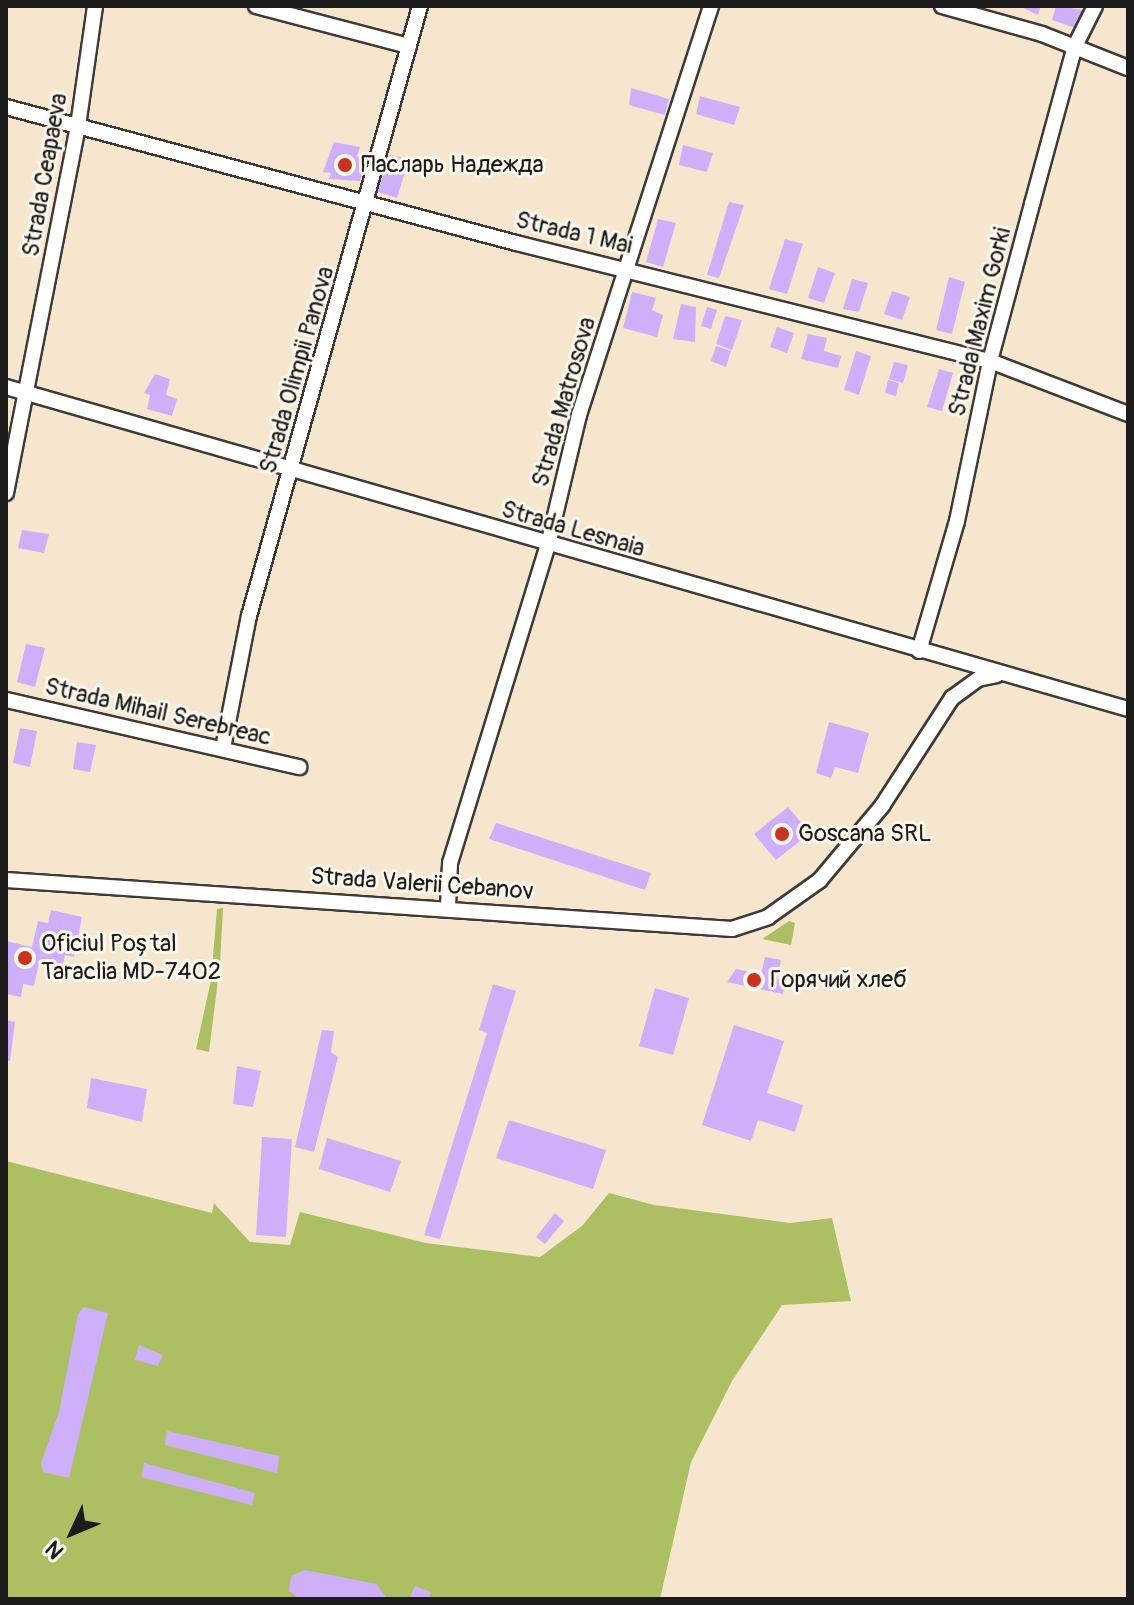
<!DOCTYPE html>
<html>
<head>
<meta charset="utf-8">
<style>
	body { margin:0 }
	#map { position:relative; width:1134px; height:1605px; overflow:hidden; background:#f6e6ce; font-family:Pangolin,sans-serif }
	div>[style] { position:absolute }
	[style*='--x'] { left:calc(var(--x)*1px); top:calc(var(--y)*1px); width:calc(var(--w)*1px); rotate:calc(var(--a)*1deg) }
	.green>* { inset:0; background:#acbf63 }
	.building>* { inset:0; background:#ceb0fa }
	.roads { filter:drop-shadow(2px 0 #3d3a37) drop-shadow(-2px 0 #3d3a37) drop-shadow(0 2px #3d3a37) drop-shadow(0 -2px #3d3a37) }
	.minor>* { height:14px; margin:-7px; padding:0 7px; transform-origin:7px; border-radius:7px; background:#fff }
	.dots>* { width:22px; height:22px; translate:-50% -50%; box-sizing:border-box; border:4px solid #fbf7ec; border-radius:50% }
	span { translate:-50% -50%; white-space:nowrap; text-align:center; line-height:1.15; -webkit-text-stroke:6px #fbf7ec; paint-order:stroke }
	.poi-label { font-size:24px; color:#1c1c1c }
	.left { translate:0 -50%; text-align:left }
	.street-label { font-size:24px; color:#1c1c1c }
	.frame { position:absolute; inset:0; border:8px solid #1c1c1c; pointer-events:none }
	.north { position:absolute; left:32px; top:1493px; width:80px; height:80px; -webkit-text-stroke:6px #fbf7ec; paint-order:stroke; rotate:226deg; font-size:22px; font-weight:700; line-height:32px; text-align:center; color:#1c1c1c }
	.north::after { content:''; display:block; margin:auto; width:28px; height:36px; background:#1c1c1c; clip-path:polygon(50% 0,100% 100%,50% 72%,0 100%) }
</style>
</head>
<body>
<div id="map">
	<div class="green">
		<div style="clip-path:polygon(223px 908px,220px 964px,209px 1052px,196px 1049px,211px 980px,217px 909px)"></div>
		<div style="clip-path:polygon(789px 921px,795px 923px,791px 945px,762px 939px)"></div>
		<div style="clip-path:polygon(6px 1161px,212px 1213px,214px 1203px,250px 1242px,290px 1245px,300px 1212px,426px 1243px,540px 1257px,582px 1226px,609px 1193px,654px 1205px,790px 1223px,832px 1218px,851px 1301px,782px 1305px,732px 1381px,691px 1462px,660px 1599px,6px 1599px)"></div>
	</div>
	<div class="building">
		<div style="clip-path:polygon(1019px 6px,1039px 6px,1040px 8px,1038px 15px)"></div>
		<div style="clip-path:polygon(1056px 6px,1084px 10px,1078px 29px,1052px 20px)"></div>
		<div style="clip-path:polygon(631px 88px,669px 99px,665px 115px,629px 105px)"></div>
		<div style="clip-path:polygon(700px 96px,740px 107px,734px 125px,696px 114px)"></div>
		<div style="clip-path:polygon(334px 142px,360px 147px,357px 156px,366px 159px,360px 181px,329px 179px,331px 173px,323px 172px)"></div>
		<div style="clip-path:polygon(683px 145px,713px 153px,707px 172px,679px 165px)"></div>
		<div style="clip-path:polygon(389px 155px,409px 159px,397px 198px,378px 192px)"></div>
		<div style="clip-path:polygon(729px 202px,744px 205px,719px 278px,707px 275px)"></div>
		<div style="clip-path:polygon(658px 219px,676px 223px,663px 267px,646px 262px)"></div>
		<div style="clip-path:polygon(785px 239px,803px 244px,787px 294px,769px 289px)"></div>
		<div style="clip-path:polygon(818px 267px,835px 273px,824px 303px,808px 298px)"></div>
		<div style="clip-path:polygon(949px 277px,965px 282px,952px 334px,936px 330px)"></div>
		<div style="clip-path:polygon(852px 279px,868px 283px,859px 312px,843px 309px)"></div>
		<div style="clip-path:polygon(892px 291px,910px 297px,902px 320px,884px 314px)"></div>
		<div style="clip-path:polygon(632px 292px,656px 298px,652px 310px,663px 315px,657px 337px,623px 328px)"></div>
		<div style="clip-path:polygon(681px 304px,696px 307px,695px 342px,673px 339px)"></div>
		<div style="clip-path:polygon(707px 307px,717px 310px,711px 329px,701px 326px)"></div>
		<div style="clip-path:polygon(725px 316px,742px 320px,732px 350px,716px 344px)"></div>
		<div style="clip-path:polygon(777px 327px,794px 333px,787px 353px,770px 347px)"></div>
		<div style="clip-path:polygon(808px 334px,827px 338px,824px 351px,841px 356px,838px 368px,801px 359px)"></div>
		<div style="clip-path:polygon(716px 346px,731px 351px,726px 367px,711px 361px)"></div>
		<div style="clip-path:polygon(856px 351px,871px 356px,859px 395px,844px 390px)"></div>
		<div style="clip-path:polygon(894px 362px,908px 365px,903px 383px,889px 379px)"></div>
		<div style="clip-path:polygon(939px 369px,953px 373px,942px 411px,927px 407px)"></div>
		<div style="clip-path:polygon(155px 374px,170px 379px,166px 395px,177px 399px,172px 416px,147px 409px,150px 395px,144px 393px)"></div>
		<div style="clip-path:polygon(888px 380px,899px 383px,896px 396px,885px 393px)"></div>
		<div style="clip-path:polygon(22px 530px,49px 534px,44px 553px,18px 548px)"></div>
		<div style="clip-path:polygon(26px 644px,45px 648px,35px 687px,17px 682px)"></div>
		<div style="clip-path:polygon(829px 722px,869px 733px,858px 773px,835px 767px,831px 778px,816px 773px)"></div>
		<div style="clip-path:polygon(20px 728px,37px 731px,30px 767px,13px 763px)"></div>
		<div style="clip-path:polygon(77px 742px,96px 745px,90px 772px,73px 769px)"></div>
		<div style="clip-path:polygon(788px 807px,810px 833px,776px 860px,754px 834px)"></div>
		<div style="clip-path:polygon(496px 823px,651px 873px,645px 890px,489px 839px)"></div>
		<div style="clip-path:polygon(51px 910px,82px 917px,74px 957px,65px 955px,62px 968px,39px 963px,34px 986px,23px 984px,21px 997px,6px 994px,6px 941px,32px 947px,38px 921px,48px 923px)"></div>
		<div style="clip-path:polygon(765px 957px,781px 960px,777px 979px,785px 982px,783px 994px,727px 982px,736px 969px,761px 974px)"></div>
		<div style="clip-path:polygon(493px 984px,516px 991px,440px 1239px,424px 1235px,487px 1033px,479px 1030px)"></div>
		<div style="clip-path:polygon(655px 988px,689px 998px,673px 1055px,639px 1046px)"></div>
		<div style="clip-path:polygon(6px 1020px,15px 1022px,10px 1061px,6px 1060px)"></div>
		<div style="clip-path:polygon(734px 1025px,784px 1041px,767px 1093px,803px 1105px,795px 1132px,758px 1120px,751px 1141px,702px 1125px)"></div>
		<div style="clip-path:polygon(322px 1030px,334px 1031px,331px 1052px,338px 1057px,314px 1152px,295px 1147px)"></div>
		<div style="clip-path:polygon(237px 1066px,261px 1071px,253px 1107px,233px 1104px)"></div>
		<div style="clip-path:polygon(91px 1078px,147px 1089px,142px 1122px,87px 1108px)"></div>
		<div style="clip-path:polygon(509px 1120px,606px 1150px,593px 1189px,496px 1158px)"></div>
		<div style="clip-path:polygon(262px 1137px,292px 1139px,286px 1237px,256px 1235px)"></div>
		<div style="clip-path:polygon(327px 1138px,401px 1161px,390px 1192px,319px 1169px)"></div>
		<div style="clip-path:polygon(555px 1213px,564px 1221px,545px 1244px,536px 1237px)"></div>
		<div style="clip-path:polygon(84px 1307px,108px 1313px,69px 1478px,43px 1472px,41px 1463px,59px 1412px,78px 1314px)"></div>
		<div style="clip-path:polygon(139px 1345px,163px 1355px,158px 1366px,135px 1360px)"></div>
		<div style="clip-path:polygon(167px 1431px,279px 1456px,277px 1473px,165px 1445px)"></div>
		<div style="clip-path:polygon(144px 1463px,255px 1493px,252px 1505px,141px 1477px)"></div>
		<div style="clip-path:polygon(305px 1570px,377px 1584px,387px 1599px,300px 1599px,289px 1591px,291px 1576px)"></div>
		<div style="clip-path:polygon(415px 1586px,431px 1592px,428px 1599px,409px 1599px)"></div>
	</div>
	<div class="roads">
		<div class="minor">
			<div style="--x:256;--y:6;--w:158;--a:14.7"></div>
			<div style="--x:942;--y:6;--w:104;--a:15.6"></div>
			<div style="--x:1042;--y:34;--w:92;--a:21.6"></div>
			<div style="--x:6;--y:107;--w:528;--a:14.93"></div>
			<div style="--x:516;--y:243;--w:488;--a:14"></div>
			<div style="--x:990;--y:361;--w:148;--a:21"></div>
			<div style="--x:6;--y:387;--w:1167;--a:16.01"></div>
			<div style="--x:6;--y:493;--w:374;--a:-78.9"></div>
			<div style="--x:78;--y:126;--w:121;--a:-81.9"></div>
			<div style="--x:919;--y:651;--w:135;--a:-73.7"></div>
			<div style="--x:957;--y:521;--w:163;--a:-78.3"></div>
			<div style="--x:990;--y:361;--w:163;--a:-75"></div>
			<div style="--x:1032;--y:204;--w:164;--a:-74.8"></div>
			<div style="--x:1075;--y:46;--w:45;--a:-63.4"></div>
			<div style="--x:6;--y:700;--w:301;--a:12.9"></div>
			<div style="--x:223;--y:748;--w:135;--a:-78.9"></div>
			<div style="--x:249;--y:616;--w:634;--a:-74.34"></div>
			<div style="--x:6;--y:880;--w:728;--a:3.86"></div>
			<div style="--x:732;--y:929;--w:38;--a:-18"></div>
			<div style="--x:768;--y:917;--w:64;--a:-35.4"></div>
			<div style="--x:820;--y:880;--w:97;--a:-50"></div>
			<div style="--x:882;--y:806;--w:129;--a:-57.1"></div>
			<div style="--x:952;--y:698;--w:32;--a:-36"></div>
			<div style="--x:978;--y:679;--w:19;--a:-12"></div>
			<div style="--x:448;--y:906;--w:43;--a:-87.3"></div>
			<div style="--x:450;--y:863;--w:333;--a:-72.9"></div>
			<div style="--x:548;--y:545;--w:134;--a:-76.6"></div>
			<div style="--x:579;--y:415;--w:430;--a:-72.1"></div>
		</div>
	</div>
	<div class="dots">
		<div style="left:345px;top:165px;background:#c8321e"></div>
		<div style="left:782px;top:834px;background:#c8321e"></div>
		<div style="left:25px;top:958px;background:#c8321e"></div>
		<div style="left:754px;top:980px;background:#c8321e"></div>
	</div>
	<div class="poi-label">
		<span class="left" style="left:361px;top:165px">Пасларь Надежда</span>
		<span class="left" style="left:798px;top:834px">Goscana SRL</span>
		<span class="left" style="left:41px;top:958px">Oficiul Poștal<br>Taraclia MD-7402</span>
		<span class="left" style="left:770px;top:980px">Горячий хлеб</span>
	</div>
	<div class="street-label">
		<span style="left:45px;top:175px;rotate:-80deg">Strada Ceapaeva</span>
		<span style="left:574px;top:233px;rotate:13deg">Strada 1 Mai</span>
		<span style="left:980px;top:322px;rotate:-76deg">Strada Maxim Gorki</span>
		<span style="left:297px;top:370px;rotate:-74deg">Strada Olimpii Panova</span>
		<span style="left:564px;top:402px;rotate:-74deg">Strada Matrosova</span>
		<span style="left:573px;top:529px;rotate:16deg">Strada Lesnaia</span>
		<span style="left:158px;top:712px;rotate:13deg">Strada Mihail Serebreac</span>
		<span style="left:422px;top:884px;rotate:4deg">Strada Valerii Cebanov</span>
	</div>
	<div class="frame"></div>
	<div class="north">N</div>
</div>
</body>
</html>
